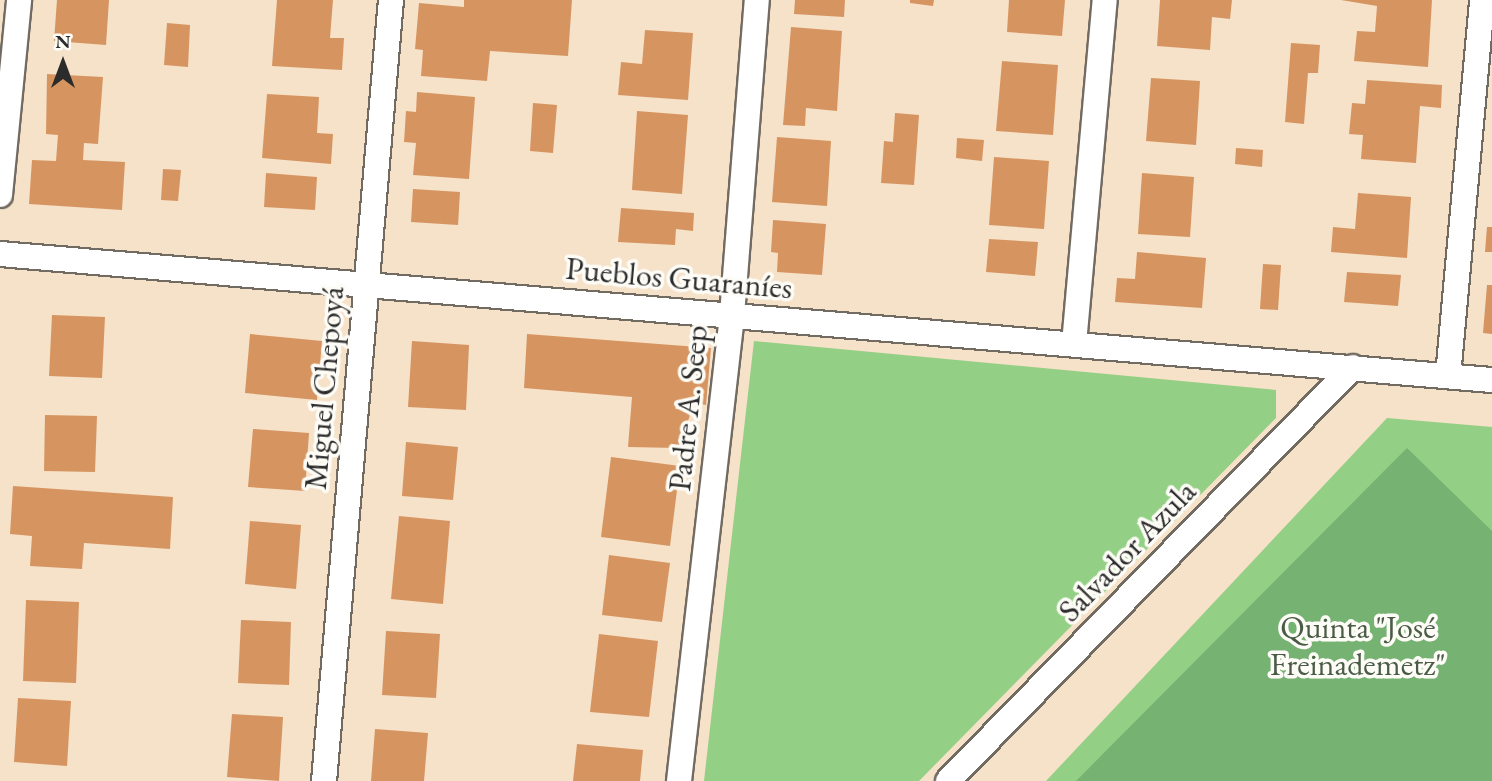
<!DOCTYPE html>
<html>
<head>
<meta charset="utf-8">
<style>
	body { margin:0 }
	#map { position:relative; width:1492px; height:781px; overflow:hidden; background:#f6e1c9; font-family:"EB Garamond",serif }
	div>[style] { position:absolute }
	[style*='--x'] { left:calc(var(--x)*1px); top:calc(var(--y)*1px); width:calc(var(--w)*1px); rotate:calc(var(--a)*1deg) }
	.green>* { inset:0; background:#93cf84 }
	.forest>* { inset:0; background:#76b272 }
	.building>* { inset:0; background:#d69560 }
	.roads { filter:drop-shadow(2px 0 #726b62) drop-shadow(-2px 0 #726b62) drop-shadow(0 2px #726b62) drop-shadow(0 -2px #726b62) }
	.minor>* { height:24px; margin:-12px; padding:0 12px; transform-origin:12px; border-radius:12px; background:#fff }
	span { translate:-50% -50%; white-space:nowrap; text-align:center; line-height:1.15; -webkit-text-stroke:7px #fdfcf7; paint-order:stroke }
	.street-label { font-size:32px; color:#2b2b2b }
	.park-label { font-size:32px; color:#4a5c46 }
	.north { position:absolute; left:28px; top:28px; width:70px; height:70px; -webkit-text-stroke:5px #fdfcf7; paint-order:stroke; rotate:0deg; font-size:19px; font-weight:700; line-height:28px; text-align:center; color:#2b2b2b }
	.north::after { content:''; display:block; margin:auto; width:24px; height:32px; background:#2b2b2b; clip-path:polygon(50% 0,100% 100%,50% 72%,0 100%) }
</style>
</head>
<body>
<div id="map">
	<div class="green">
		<div style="clip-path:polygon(754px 341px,1276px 390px,1276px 418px,919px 781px,704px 781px)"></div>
		<div style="clip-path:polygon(1387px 418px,1492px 427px,1492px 781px,1046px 781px)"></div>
	</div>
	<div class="forest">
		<div style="clip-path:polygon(1407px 448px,1492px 531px,1492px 781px,1076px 781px)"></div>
	</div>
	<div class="building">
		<div style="clip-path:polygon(57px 0,109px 0,106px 45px,54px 41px)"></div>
		<div style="clip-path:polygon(277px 0,333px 0,330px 38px,344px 38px,342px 70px,272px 66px)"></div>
		<div style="clip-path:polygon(464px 0,572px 0,568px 56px,490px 51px,487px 81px,421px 76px,423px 50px,415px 49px,419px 3px,464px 7px)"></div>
		<div style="clip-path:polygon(795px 0,845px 0,844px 17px,794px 14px)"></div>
		<div style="clip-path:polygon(910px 0,934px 0,933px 6px,910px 3px)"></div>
		<div style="clip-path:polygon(1009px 0,1065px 0,1062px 36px,1007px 32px)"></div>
		<div style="clip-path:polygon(1160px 0,1232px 0,1230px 19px,1212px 17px,1210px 50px,1157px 46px)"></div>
		<div style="clip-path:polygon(1341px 0,1432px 0,1428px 67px,1354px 61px,1357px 31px,1375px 32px,1377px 6px)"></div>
		<div style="clip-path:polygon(167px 23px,190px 25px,188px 67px,164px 65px)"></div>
		<div style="clip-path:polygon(791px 27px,842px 31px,837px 111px,806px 108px,805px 126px,783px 125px)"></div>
		<div style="clip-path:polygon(645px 30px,693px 33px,688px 100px,618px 95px,621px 62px,642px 64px)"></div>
		<div style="clip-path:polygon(1291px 43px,1320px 45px,1318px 73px,1308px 73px,1304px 124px,1285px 122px)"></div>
		<div style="clip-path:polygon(1002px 61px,1058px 65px,1053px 135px,996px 131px)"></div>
		<div style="clip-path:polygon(47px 74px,103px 77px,98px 144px,84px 143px,83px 160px,125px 162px,122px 210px,29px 204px,32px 160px,56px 161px,58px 135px,46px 134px)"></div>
		<div style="clip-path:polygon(1151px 78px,1200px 81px,1196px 145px,1146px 141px)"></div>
		<div style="clip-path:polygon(1367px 80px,1442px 85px,1441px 108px,1420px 106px,1416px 163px,1361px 159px,1363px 135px,1349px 134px,1352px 103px,1365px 104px)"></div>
		<div style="clip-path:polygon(417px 92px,475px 97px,469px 179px,413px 175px,416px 143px,404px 142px,406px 111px,416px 112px)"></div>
		<div style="clip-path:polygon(267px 94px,319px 97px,317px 133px,333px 134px,331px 164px,262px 158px)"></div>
		<div style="clip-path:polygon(533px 103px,557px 105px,553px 153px,530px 151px)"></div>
		<div style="clip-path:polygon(637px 111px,688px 115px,682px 194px,632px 190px)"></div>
		<div style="clip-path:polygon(895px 113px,919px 115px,914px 185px,881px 183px,884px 141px,893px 142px)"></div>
		<div style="clip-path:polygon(777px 137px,831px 141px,827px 206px,772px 202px)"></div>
		<div style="clip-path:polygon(957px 138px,984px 140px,982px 161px,956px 158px)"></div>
		<div style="clip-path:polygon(1236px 148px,1263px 150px,1262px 167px,1235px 164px)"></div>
		<div style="clip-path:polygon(994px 157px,1049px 161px,1044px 229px,989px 225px)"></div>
		<div style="clip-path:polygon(163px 169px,181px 170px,178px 201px,161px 200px)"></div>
		<div style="clip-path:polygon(266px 173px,317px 177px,315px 210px,264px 207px)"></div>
		<div style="clip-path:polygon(1142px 173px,1194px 177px,1190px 237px,1138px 234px)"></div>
		<div style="clip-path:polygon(413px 189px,460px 192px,458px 225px,411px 222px)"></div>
		<div style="clip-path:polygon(1358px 193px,1411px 197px,1407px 258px,1331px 252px,1333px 227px,1355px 229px)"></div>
		<div style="clip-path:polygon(621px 208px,694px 213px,693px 231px,676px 229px,675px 245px,618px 242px)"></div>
		<div style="clip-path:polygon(773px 220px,826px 224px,822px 275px,777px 272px,778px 253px,771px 252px)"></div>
		<div style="clip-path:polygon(1487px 227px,1492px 227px,1492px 252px,1485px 252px)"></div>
		<div style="clip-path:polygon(989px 239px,1038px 242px,1035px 276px,986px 272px)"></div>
		<div style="clip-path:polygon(1137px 252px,1206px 258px,1202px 308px,1115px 302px,1117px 278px,1135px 279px)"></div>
		<div style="clip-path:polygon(1263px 264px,1281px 265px,1278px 310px,1260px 309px)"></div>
		<div style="clip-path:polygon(1347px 272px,1401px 275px,1398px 306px,1344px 302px)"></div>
		<div style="clip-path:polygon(1487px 285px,1492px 285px,1492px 334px,1483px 333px)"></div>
		<div style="clip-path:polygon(52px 315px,105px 317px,102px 378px,49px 376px)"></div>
		<div style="clip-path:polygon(250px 334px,322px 341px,317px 400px,245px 393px)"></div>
		<div style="clip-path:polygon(527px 334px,711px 348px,706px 405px,694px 403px,679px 448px,628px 447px,632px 397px,524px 388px)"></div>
		<div style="clip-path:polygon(412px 341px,469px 345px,466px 410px,408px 407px)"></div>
		<div style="clip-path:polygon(45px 415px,97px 416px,95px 472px,44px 471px)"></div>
		<div style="clip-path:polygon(253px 429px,309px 433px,305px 491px,248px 487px)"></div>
		<div style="clip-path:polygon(406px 442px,458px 447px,453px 500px,402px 496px)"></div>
		<div style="clip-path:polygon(611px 457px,680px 466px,670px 546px,601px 537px)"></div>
		<div style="clip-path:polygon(13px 486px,173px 497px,170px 549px,84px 543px,82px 569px,30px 566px,32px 536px,10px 534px)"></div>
		<div style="clip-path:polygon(399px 516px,450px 521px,443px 604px,391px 599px)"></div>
		<div style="clip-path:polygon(250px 521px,301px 525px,296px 589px,245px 584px)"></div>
		<div style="clip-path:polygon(609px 555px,670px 563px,662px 622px,602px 615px)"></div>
		<div style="clip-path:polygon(26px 600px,79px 602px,76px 683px,23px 681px)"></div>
		<div style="clip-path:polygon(241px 620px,291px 622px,289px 685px,238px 683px)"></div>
		<div style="clip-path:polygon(386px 631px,440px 634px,436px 698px,382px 695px)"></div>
		<div style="clip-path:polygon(599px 634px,658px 641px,649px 717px,590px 712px)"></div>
		<div style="clip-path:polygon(18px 698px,71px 701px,67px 766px,14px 762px)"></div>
		<div style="clip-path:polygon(232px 714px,283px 717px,279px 781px,227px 777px)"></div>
		<div style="clip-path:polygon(375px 729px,428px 733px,424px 781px,371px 781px)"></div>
		<div style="clip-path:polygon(577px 744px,643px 750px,640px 781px,573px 781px)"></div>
	</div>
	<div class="roads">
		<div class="minor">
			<div style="--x:0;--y:195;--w:196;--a:-84.4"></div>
			<div style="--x:0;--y:254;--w:1497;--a:4.83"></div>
			<div style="--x:1074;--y:344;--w:345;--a:-84.9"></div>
			<div style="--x:1448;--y:376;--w:378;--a:-84.8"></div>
			<div style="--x:324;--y:781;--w:784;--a:-85.1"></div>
			<div style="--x:679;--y:781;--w:469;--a:-83.5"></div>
			<div style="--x:732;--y:315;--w:316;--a:-85.5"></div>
			<div style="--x:948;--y:781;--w:579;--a:-45.63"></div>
		</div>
	</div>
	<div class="street-label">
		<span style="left:679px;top:278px;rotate:5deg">Pueblos Guaraníes</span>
		<span style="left:324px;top:388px;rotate:-85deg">Miguel Chepoyá</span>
		<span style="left:688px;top:408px;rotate:-84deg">Padre A. Seep</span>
		<span style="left:1127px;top:551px;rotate:-46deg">Salvador Azula</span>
	</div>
	<div class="park-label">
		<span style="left:1358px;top:646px">Quinta "José<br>Freinademetz"</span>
	</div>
	<div class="north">N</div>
</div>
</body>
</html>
